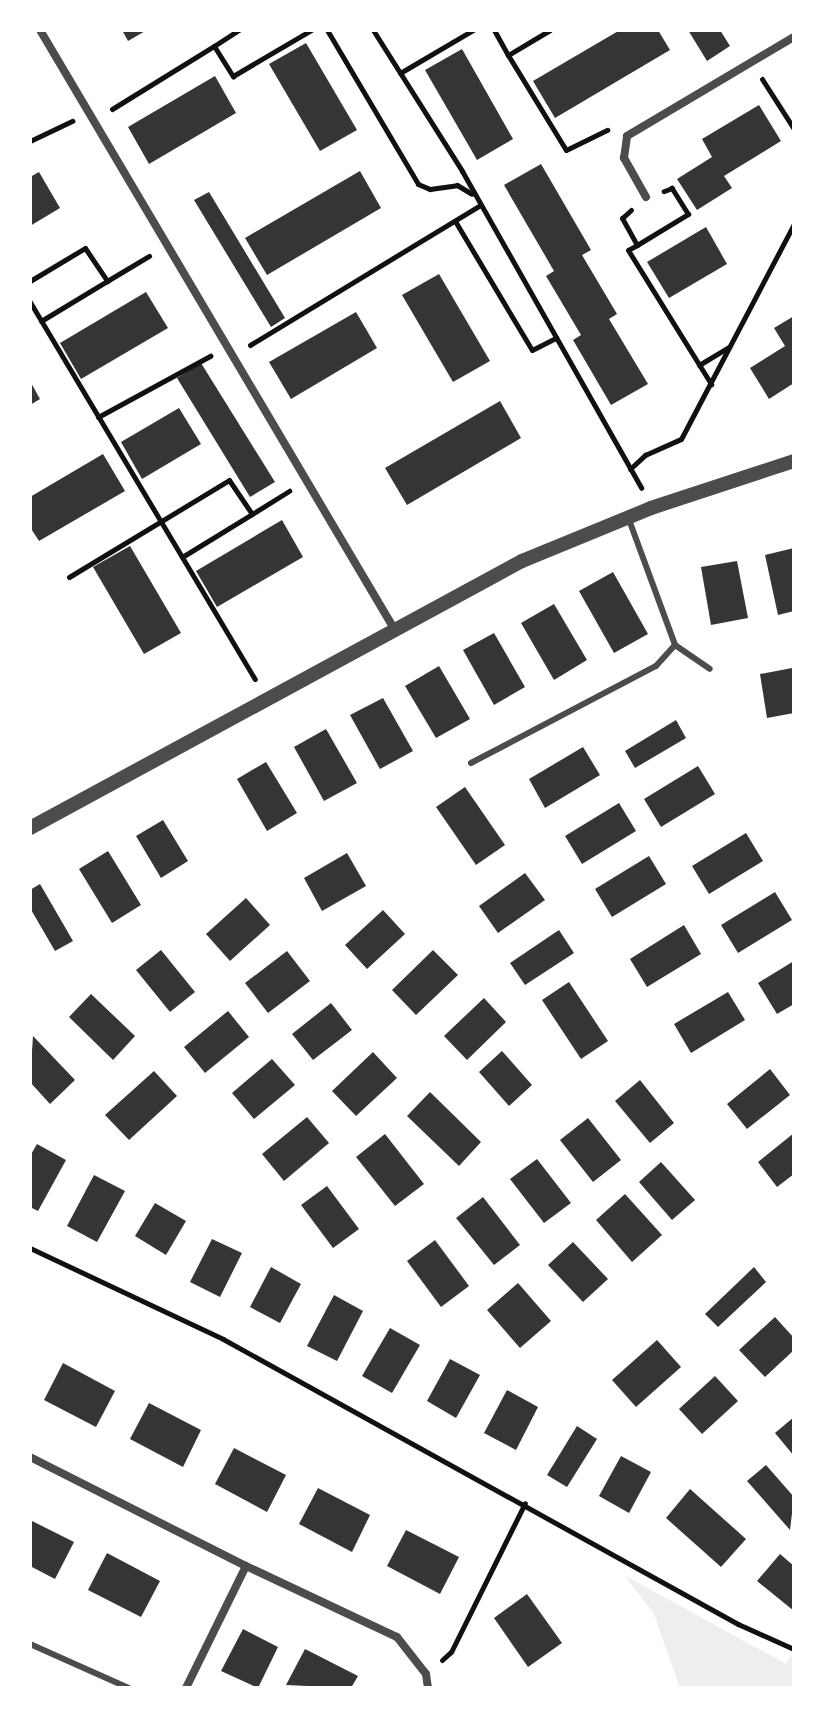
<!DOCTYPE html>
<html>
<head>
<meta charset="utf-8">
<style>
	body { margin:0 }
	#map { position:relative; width:824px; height:1718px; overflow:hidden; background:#fff; font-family:"Titillium Web",sans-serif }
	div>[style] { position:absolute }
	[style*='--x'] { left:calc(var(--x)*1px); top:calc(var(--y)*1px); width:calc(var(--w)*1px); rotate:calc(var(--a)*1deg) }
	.green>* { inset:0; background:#eee }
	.building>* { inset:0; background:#353535 }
	.path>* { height:5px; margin:-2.5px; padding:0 2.5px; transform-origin:2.5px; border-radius:2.5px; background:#111 }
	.service>* { height:6px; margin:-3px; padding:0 3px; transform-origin:3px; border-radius:3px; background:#4c4c4c }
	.minor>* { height:8px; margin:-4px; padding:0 4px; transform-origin:4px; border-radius:4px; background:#4c4c4c }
	.tertiary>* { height:14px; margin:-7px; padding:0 7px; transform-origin:7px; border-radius:7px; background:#4c4c4c }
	span { translate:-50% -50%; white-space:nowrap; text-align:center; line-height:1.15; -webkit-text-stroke:8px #fff; paint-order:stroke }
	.frame { position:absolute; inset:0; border:32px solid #fff; pointer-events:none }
</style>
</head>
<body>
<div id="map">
	<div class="green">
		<div style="clip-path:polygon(624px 1575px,786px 1664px,794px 1650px,794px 1688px,680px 1688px,654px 1614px)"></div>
	</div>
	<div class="building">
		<div style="clip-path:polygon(122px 30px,147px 30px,128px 41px)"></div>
		<div style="clip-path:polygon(620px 30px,658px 30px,670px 50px,555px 118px,533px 81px)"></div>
		<div style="clip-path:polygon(688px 30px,720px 30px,730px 46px,707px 61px)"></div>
		<div style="clip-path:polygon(306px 43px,357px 130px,320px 151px,269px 64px)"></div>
		<div style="clip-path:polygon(462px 49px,513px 139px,477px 160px,425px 70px)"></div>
		<div style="clip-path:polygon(215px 76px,236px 113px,149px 164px,128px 127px)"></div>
		<div style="clip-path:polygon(759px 105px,781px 141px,724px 176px,732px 188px,697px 210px,677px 179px,712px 157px,702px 139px)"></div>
		<div style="clip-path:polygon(541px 164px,591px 250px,582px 255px,617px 314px,609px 319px,648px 384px,611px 405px,573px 340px,581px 335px,546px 276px,554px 271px,504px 185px)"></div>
		<div style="clip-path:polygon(360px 171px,381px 208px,267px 275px,245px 238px)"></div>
		<div style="clip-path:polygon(39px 172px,60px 208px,30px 226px,30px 177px)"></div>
		<div style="clip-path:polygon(209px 192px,285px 318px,271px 327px,194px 200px)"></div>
		<div style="clip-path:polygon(706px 227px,727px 264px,669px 298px,647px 262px)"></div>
		<div style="clip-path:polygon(439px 274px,490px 361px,453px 382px,402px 295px)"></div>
		<div style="clip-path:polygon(146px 292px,168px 328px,81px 379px,60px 343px)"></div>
		<div style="clip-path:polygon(356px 312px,377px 348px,291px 399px,269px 362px)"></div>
		<div style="clip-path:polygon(794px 316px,794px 383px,769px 399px,750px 368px,785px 346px,774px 328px)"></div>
		<div style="clip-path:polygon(201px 363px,275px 482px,250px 497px,177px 378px)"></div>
		<div style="clip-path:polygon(30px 381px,40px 399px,30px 405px)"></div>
		<div style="clip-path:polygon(500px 401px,521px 438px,407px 505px,385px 468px)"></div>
		<div style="clip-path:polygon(179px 408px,201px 444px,142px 479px,121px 442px)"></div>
		<div style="clip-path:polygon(103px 454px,125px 491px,39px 541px,30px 527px,30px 497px)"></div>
		<div style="clip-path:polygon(282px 520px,303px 557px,217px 607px,196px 571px)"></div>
		<div style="clip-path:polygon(130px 546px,181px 633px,144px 654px,93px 567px)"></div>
		<div style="clip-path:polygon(794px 548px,794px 611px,778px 615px,765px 555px)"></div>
		<div style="clip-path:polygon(737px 561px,748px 618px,711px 625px,701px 567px)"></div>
		<div style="clip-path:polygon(613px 572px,648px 634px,614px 653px,579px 591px)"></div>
		<div style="clip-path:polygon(554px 604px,587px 660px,554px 680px,521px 623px)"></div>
		<div style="clip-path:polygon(494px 633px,525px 687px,494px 705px,463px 650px)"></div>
		<div style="clip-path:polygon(439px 666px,470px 719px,436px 738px,405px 686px)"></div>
		<div style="clip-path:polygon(792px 668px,794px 713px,767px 718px,760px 674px)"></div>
		<div style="clip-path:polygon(383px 698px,413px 751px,380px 769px,350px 715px)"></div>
		<div style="clip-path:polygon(676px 720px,686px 738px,635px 768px,625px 751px)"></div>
		<div style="clip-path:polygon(326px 729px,357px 783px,324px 801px,294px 747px)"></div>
		<div style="clip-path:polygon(583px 747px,600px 775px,545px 808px,529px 779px)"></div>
		<div style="clip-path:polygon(266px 762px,297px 813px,267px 831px,237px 779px)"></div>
		<div style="clip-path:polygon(698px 766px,715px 794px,661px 827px,644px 799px)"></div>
		<div style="clip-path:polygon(465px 787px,505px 845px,476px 865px,436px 807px)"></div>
		<div style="clip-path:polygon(619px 803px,636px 831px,582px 864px,565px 836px)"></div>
		<div style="clip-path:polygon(163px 820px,188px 861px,161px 878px,136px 836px)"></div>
		<div style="clip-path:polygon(746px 833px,763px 861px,709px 894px,692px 866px)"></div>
		<div style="clip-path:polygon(108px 851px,141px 905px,112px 923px,79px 869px)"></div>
		<div style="clip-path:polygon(347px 853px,366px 886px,322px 911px,304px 878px)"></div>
		<div style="clip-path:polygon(649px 856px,666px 884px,612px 917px,595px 889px)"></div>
		<div style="clip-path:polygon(525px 873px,545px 900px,498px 933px,479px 906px)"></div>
		<div style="clip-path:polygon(40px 884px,73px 941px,55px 951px,30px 908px,30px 890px)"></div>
		<div style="clip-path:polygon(775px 892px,792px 920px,738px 953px,721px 925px)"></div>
		<div style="clip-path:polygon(246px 898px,270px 925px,230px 961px,206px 934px)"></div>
		<div style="clip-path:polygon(383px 910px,405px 934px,367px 969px,345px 945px)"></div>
		<div style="clip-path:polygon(684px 925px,701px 954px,647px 987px,630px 959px)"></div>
		<div style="clip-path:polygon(559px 930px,574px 953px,525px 985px,510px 963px)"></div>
		<div style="clip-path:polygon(161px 950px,195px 992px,170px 1012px,136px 970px)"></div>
		<div style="clip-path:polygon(433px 950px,458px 975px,416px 1015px,392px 990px)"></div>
		<div style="clip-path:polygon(287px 951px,310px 981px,268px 1013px,245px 983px)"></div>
		<div style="clip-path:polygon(794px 961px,794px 1004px,777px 1014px,758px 983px)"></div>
		<div style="clip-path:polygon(569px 982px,608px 1041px,581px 1059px,542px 1000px)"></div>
		<div style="clip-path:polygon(728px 992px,745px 1020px,691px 1053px,674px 1024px)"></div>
		<div style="clip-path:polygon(91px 994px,135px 1036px,113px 1060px,69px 1017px)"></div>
		<div style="clip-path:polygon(484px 998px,506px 1022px,467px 1060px,444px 1036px)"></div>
		<div style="clip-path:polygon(331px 1003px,352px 1030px,313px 1060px,292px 1034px)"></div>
		<div style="clip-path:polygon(228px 1011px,249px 1037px,205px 1073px,184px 1047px)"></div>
		<div style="clip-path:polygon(33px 1036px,75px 1080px,50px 1104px,30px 1082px)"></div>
		<div style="clip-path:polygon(502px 1051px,532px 1085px,509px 1106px,479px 1072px)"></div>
		<div style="clip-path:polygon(373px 1052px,397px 1078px,356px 1116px,332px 1091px)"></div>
		<div style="clip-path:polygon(272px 1059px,295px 1085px,254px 1119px,232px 1093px)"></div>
		<div style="clip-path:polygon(770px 1069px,790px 1095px,747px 1129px,727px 1104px)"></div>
		<div style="clip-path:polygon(154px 1071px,177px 1096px,129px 1140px,105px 1115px)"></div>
		<div style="clip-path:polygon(640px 1080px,674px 1123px,650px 1143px,615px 1101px)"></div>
		<div style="clip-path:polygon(430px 1092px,481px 1142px,459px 1166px,407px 1116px)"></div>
		<div style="clip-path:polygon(307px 1117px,329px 1143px,284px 1181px,262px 1154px)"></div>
		<div style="clip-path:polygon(588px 1118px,621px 1160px,593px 1182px,560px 1140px)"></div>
		<div style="clip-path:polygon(794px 1133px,794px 1174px,777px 1187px,758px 1162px)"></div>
		<div style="clip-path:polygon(385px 1134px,424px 1184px,395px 1206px,356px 1157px)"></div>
		<div style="clip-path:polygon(37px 1144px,66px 1160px,38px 1211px,30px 1207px,30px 1156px)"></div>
		<div style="clip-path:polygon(537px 1159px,571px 1203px,544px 1223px,510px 1179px)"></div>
		<div style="clip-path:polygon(661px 1162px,695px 1200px,672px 1220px,639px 1182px)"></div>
		<div style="clip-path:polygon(94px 1175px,125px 1191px,97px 1242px,67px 1226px)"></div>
		<div style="clip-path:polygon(327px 1186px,359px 1229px,333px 1248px,301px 1205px)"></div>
		<div style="clip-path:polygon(625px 1194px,662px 1235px,632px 1262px,596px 1220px)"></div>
		<div style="clip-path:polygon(483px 1197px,520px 1245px,494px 1265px,456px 1218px)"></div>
		<div style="clip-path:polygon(155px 1203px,186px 1221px,166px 1255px,135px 1236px)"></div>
		<div style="clip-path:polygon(212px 1239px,242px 1253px,220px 1297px,190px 1282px)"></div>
		<div style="clip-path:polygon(435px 1240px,469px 1286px,441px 1307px,407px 1261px)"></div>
		<div style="clip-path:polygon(573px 1242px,608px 1279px,583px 1302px,548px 1265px)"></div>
		<div style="clip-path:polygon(271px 1267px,301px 1284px,280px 1323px,250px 1307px)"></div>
		<div style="clip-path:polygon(754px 1267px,766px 1282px,718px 1327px,705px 1314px)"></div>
		<div style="clip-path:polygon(518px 1283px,551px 1321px,520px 1348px,487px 1310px)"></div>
		<div style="clip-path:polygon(334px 1295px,363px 1311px,337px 1361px,307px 1346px)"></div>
		<div style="clip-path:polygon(775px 1317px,794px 1338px,794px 1350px,765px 1377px,739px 1350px)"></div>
		<div style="clip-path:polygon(390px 1328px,420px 1345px,392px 1393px,362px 1376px)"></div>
		<div style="clip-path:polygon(657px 1340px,681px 1367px,636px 1407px,612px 1380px)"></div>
		<div style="clip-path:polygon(450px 1359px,480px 1375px,456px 1418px,427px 1401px)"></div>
		<div style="clip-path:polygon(63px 1363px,115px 1391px,96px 1427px,44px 1400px)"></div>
		<div style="clip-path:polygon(715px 1376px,738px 1401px,702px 1434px,679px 1409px)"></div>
		<div style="clip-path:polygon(507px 1390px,538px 1407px,516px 1450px,484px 1433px)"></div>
		<div style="clip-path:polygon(149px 1403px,201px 1430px,183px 1467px,130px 1439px)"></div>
		<div style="clip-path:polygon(794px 1417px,794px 1456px,775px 1433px)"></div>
		<div style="clip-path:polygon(577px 1426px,597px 1439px,567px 1487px,547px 1475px)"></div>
		<div style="clip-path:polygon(234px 1448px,286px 1475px,267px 1512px,215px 1484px)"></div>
		<div style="clip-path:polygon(621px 1456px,651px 1472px,629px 1513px,599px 1496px)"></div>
		<div style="clip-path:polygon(766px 1465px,794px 1497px,790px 1530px,747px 1481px)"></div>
		<div style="clip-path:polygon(318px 1488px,370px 1515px,352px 1552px,299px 1524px)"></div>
		<div style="clip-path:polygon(690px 1489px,746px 1539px,721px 1567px,666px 1518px)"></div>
		<div style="clip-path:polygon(30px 1520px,74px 1542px,55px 1579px,30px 1566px)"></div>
		<div style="clip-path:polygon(406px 1530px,459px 1557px,440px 1594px,387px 1566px)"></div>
		<div style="clip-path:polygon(107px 1553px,160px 1581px,141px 1617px,88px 1590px)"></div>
		<div style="clip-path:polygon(780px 1554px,794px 1566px,794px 1611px,757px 1581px)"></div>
		<div style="clip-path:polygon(527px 1594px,562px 1643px,528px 1667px,494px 1618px)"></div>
		<div style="clip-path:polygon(243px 1629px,278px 1647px,258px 1688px,221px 1671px)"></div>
		<div style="clip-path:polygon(305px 1649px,358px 1676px,351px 1688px,286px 1685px)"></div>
	</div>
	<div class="path">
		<div style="--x:327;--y:30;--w:179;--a:59.4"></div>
		<div style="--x:418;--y:184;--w:13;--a:23"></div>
		<div style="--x:430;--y:189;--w:27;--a:-8"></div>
		<div style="--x:457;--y:185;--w:17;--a:31"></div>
		<div style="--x:373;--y:30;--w:167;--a:57.7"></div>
		<div style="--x:462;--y:171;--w:364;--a:60.5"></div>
		<div style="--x:494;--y:30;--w:29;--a:61"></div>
		<div style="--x:550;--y:30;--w:49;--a:149.2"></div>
		<div style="--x:508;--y:55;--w:111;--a:58.6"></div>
		<div style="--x:566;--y:150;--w:46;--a:-26"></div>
		<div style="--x:214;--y:46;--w:30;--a:-33"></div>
		<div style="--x:400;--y:73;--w:85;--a:-30.5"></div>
		<div style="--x:762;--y:79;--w:59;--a:57.4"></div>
		<div style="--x:112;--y:109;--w:120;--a:-31.7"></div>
		<div style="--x:214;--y:46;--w:36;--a:58"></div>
		<div style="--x:233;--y:76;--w:91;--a:-30.5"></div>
		<div style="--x:30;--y:141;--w:47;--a:-25.5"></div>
		<div style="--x:631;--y:210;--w:12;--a:138"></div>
		<div style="--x:622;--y:218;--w:31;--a:61"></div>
		<div style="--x:637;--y:245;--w:10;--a:151"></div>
		<div style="--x:628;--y:250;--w:158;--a:58.2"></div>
		<div style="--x:455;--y:221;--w:150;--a:59.2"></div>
		<div style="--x:532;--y:350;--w:27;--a:-27"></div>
		<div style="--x:637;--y:245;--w:60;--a:-31.3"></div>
		<div style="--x:688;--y:214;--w:31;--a:-122"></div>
		<div style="--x:672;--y:188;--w:9;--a:159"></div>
		<div style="--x:30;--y:281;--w:64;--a:-31"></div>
		<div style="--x:85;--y:248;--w:40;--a:56"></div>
		<div style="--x:107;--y:281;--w:49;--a:-30.8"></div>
		<div style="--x:30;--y:302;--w:439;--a:59.2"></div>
		<div style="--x:41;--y:321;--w:77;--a:-31.2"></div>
		<div style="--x:250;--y:345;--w:268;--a:-31.3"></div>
		<div style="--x:699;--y:365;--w:35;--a:-31"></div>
		<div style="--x:98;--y:417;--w:128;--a:-28.6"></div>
		<div style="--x:630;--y:469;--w:21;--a:-43"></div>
		<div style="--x:645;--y:455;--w:39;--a:-24"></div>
		<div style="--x:681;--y:439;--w:243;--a:-62.3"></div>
		<div style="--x:182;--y:557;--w:82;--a:-31.6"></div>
		<div style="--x:69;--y:577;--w:187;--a:-31.2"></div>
		<div style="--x:229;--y:480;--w:41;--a:55.9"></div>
		<div style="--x:252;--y:514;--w:44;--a:-31.9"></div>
		<div style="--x:30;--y:1248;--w:213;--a:25.2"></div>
		<div style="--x:223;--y:1339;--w:589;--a:28.96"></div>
		<div style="--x:738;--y:1624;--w:61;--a:24.1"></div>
		<div style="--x:442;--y:1660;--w:12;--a:-42"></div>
		<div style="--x:451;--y:1652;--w:166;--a:-63.6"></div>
	</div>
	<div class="service">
		<div style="--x:628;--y:517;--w:136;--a:69.8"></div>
		<div style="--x:675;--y:645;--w:42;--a:34.4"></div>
		<div style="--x:471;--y:763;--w:209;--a:-27.7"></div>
		<div style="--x:656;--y:666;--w:28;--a:-48"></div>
		<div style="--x:30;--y:1644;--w:108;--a:24"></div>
	</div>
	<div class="minor">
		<div style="--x:40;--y:30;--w:694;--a:59.4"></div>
		<div style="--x:646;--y:197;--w:45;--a:-119.4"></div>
		<div style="--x:624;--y:158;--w:22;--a:-82"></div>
		<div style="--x:627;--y:136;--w:194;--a:-30.7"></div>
		<div style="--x:30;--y:1457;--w:242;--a:26.8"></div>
		<div style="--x:246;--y:1566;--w:136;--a:116.2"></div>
		<div style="--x:246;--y:1566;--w:167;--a:25.2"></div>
		<div style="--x:397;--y:1637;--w:47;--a:51.9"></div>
		<div style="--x:426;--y:1674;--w:14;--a:82"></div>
	</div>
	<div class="tertiary">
		<div style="--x:30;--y:828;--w:560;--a:-28.49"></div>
		<div style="--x:522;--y:561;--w:139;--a:-22.3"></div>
		<div style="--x:651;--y:508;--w:151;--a:-18.2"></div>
	</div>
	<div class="frame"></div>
</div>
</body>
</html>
